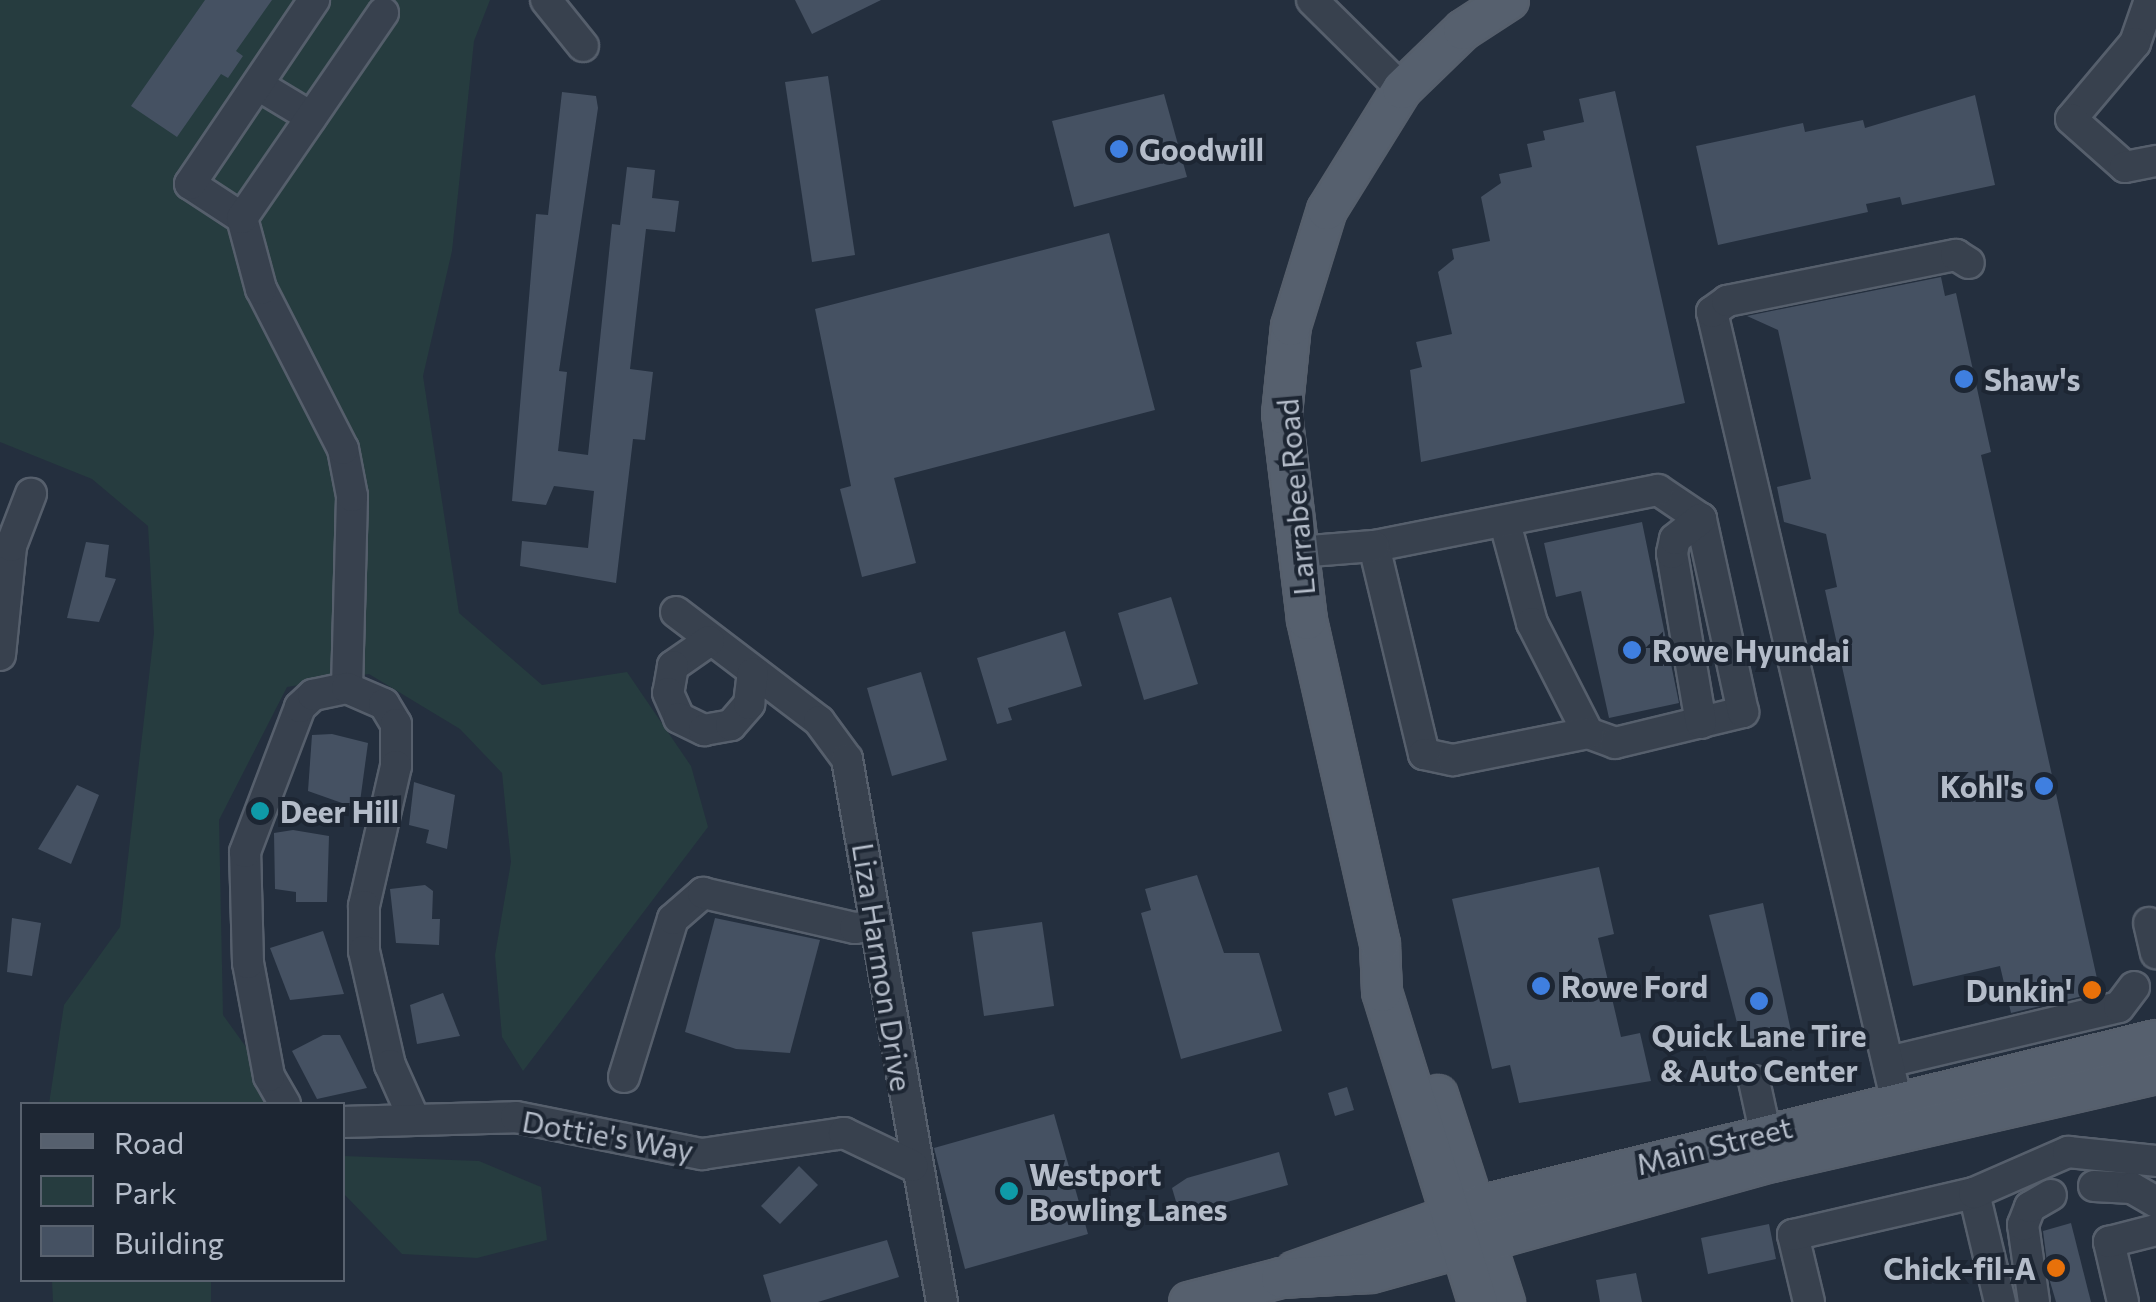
<!DOCTYPE html>
<html>
<head>
<meta charset="utf-8">
<style>
	body { margin:0 }
	#map { position:relative; width:2156px; height:1302px; overflow:hidden; background:#242f3e; font-family:Commissioner,sans-serif }
	div>[style] { position:absolute }
	[style*='--x'] { left:calc(var(--x)*1px); top:calc(var(--y)*1px); width:calc(var(--w)*1px); rotate:calc(var(--a)*1deg) }
	.green>* { inset:0; background:#263c3f }
	.building>* { inset:0; background:#455162 }
	.roads { filter:drop-shadow(2px 0 #565f6c) drop-shadow(-2px 0 #565f6c) drop-shadow(0 2px #565f6c) drop-shadow(0 -2px #565f6c) }
	.minor>* { height:30px; margin:-15px; padding:0 15px; transform-origin:15px; border-radius:15px; background:#38414e }
	.major>* { height:38px; margin:-19px; padding:0 19px; transform-origin:19px; border-radius:19px; background:#56606e }
	.dots>* { width:28px; height:28px; translate:-50% -50%; box-sizing:border-box; border:5px solid #1d2633; border-radius:50% }
	span { translate:-50% -50%; white-space:nowrap; text-align:center; line-height:1.15; -webkit-text-stroke:8px #1d2633; paint-order:stroke }
	.poi-label { font-size:30px; color:#b4bcc9; font-weight:700 }
	.left { translate:0 -50%; text-align:left }
	.right { translate:-100% -50%; text-align:right }
	.street-label { font-size:30px; color:#b4bcc9 }
	.legend { position:absolute; left:20px; top:1102px; width:325px; height:180px; box-sizing:border-box; background:#1d2633; border:2px solid #59626f; margin:0; padding:12px 18px; list-style:none; font-size:30px; color:#b4bcc9 }
	.legend li { display:flex; align-items:center; gap:20px; height:50px }
	.legend b { width:50px; border:2px solid #59626f }
</style>
</head>
<body>
<div id="map">
	<div class="green">
		<div style="clip-path:polygon(0 0,490px 0,474px 41px,452px 251px,423px 376px,459px 613px,542px 685px,627px 672px,691px 766px,708px 827px,523px 1071px,502px 1037px,495px 955px,511px 862px,502px 773px,460px 729px,369px 674px,287px 687px,219px 820px,223px 1015px,287px 1104px,49px 1104px,64px 1005px,120px 927px,154px 633px,148px 526px,92px 479px,0 442px)"></div>
		<div style="clip-path:polygon(343px 1156px,479px 1161px,541px 1187px,547px 1240px,477px 1258px,402px 1254px,343px 1193px)"></div>
		<div style="clip-path:polygon(52px 1280px,211px 1280px,211px 1302px,53px 1302px)"></div>
	</div>
	<div class="building">
		<div style="clip-path:polygon(205px 0,272px 0,236px 51px,243px 56px,228px 78px,221px 74px,177px 137px,131px 106px)"></div>
		<div style="clip-path:polygon(795px 0,881px 0,812px 34px)"></div>
		<div style="clip-path:polygon(828px 76px,855px 255px,812px 262px,785px 82px)"></div>
		<div style="clip-path:polygon(1615px 91px,1685px 403px,1421px 462px,1410px 370px,1422px 367px,1416px 342px,1452px 334px,1438px 272px,1454px 259px,1452px 249px,1490px 241px,1481px 197px,1501px 183px,1499px 174px,1532px 167px,1527px 144px,1545px 140px,1543px 131px,1584px 122px,1579px 99px)"></div>
		<div style="clip-path:polygon(562px 92px,596px 96px,598px 108px,559px 371px,567px 372px,558px 451px,588px 455px,612px 224px,620px 225px,627px 167px,655px 170px,652px 198px,679px 201px,675px 232px,646px 229px,630px 369px,653px 372px,645px 440px,633px 439px,616px 583px,520px 566px,522px 541px,588px 548px,594px 491px,554px 486px,546px 505px,512px 501px,536px 214px,548px 215px)"></div>
		<div style="clip-path:polygon(1164px 94px,1187px 177px,1074px 207px,1052px 121px)"></div>
		<div style="clip-path:polygon(1975px 95px,1995px 185px,1902px 205px,1900px 197px,1866px 204px,1868px 212px,1718px 245px,1696px 146px,1803px 123px,1805px 132px,1863px 120px,1865px 128px)"></div>
		<div style="clip-path:polygon(1109px 233px,1155px 410px,894px 478px,916px 563px,862px 577px,840px 489px,851px 486px,815px 309px)"></div>
		<div style="clip-path:polygon(1941px 277px,1945px 296px,1956px 293px,1991px 452px,1981px 455px,2100px 992px,2011px 1013px,2000px 966px,1913px 986px,1825px 590px,1837px 587px,1826px 534px,1784px 522px,1777px 487px,1811px 479px,1778px 330px,1747px 316px)"></div>
		<div style="clip-path:polygon(1642px 522px,1679px 703px,1609px 718px,1581px 591px,1556px 597px,1544px 543px)"></div>
		<div style="clip-path:polygon(86px 542px,109px 545px,105px 577px,116px 579px,99px 622px,67px 618px)"></div>
		<div style="clip-path:polygon(1171px 597px,1198px 684px,1144px 700px,1118px 613px)"></div>
		<div style="clip-path:polygon(1065px 631px,1082px 686px,1008px 708px,1012px 720px,997px 724px,977px 658px)"></div>
		<div style="clip-path:polygon(921px 672px,947px 760px,892px 776px,867px 688px)"></div>
		<div style="clip-path:polygon(332px 734px,368px 743px,359px 809px,308px 791px,312px 735px)"></div>
		<div style="clip-path:polygon(414px 782px,455px 795px,447px 849px,426px 843px,429px 830px,409px 825px)"></div>
		<div style="clip-path:polygon(77px 785px,99px 795px,71px 864px,38px 849px)"></div>
		<div style="clip-path:polygon(293px 830px,329px 836px,327px 902px,296px 902px,296px 892px,275px 889px,274px 833px)"></div>
		<div style="clip-path:polygon(1599px 867px,1614px 934px,1598px 938px,1621px 1037px,1640px 1033px,1651px 1081px,1519px 1103px,1510px 1065px,1492px 1069px,1452px 899px)"></div>
		<div style="clip-path:polygon(1197px 875px,1224px 953px,1259px 953px,1282px 1031px,1181px 1059px,1141px 913px,1151px 910px,1145px 889px)"></div>
		<div style="clip-path:polygon(425px 885px,433px 891px,432px 919px,440px 919px,439px 945px,396px 943px,390px 889px)"></div>
		<div style="clip-path:polygon(1763px 903px,1791px 1031px,1742px 1042px,1709px 915px)"></div>
		<div style="clip-path:polygon(12px 918px,41px 923px,32px 976px,7px 972px)"></div>
		<div style="clip-path:polygon(715px 918px,820px 940px,790px 1053px,736px 1049px,685px 1032px)"></div>
		<div style="clip-path:polygon(1042px 922px,1054px 1006px,984px 1016px,972px 932px)"></div>
		<div style="clip-path:polygon(323px 931px,344px 994px,290px 1000px,270px 948px)"></div>
		<div style="clip-path:polygon(443px 993px,460px 1036px,417px 1044px,410px 1005px)"></div>
		<div style="clip-path:polygon(323px 1035px,340px 1035px,367px 1088px,317px 1099px,292px 1051px)"></div>
		<div style="clip-path:polygon(1347px 1087px,1354px 1110px,1335px 1116px,1328px 1093px)"></div>
		<div style="clip-path:polygon(1054px 1114px,1088px 1234px,965px 1269px,934px 1148px)"></div>
		<div style="clip-path:polygon(1279px 1152px,1288px 1185px,1180px 1215px,1172px 1188px,1187px 1178px)"></div>
		<div style="clip-path:polygon(799px 1166px,818px 1185px,780px 1224px,761px 1206px)"></div>
		<div style="clip-path:polygon(2071px 1223px,2091px 1302px,2056px 1302px,2049px 1278px,2043px 1231px)"></div>
		<div style="clip-path:polygon(1769px 1224px,1776px 1259px,1708px 1274px,1701px 1238px)"></div>
		<div style="clip-path:polygon(887px 1240px,899px 1277px,818px 1302px,771px 1302px,763px 1275px)"></div>
		<div style="clip-path:polygon(1636px 1273px,1642px 1302px,1600px 1302px,1596px 1280px)"></div>
	</div>
	<div class="roads">
		<div class="minor">
			<div style="--x:546;--y:0;--w:59;--a:51.2"></div>
			<div style="--x:1312;--y:0;--w:127;--a:44.7"></div>
			<div style="--x:2150;--y:0;--w:46;--a:109.2"></div>
			<div style="--x:2135;--y:43;--w:99;--a:130.1"></div>
			<div style="--x:2071;--y:119;--w:72;--a:41.6"></div>
			<div style="--x:2125;--y:167;--w:32;--a:-11"></div>
			<div style="--x:258;--y:85;--w:62;--a:31.1"></div>
			<div style="--x:242;--y:218;--w:62;--a:-146.8"></div>
			<div style="--x:190;--y:184;--w:222;--a:-56"></div>
			<div style="--x:1505;--y:523;--w:104;--a:74.9"></div>
			<div style="--x:1532;--y:623;--w:123;--a:63"></div>
			<div style="--x:1588;--y:733;--w:29;--a:20"></div>
			<div style="--x:1615;--y:743;--w:132;--a:-13.6"></div>
			<div style="--x:1743;--y:712;--w:198;--a:-102.3"></div>
			<div style="--x:1701;--y:519;--w:52;--a:-146"></div>
			<div style="--x:1658;--y:490;--w:289;--a:168.8"></div>
			<div style="--x:1374;--y:546;--w:214;--a:76.5"></div>
			<div style="--x:1424;--y:754;--w:30;--a:12"></div>
			<div style="--x:1453;--y:760;--w:138;--a:-11.3"></div>
			<div style="--x:1297;--y:552;--w:77;--a:-4.5"></div>
			<div style="--x:676;--y:612;--w:180;--a:37.3"></div>
			<div style="--x:819;--y:721;--w:47;--a:53.6"></div>
			<div style="--x:847;--y:759;--w:551;--a:80.08"></div>
			<div style="--x:709;--y:641;--w:44;--a:145.2"></div>
			<div style="--x:673;--y:666;--w:27;--a:100"></div>
			<div style="--x:668;--y:693;--w:27;--a:66"></div>
			<div style="--x:679;--y:718;--w:28;--a:26"></div>
			<div style="--x:704;--y:730;--w:27;--a:-10"></div>
			<div style="--x:731;--y:725;--w:28;--a:-49"></div>
			<div style="--x:749;--y:704;--w:31;--a:-83"></div>
			<div style="--x:0;--y:655;--w:110;--a:-84.2"></div>
			<div style="--x:11;--y:546;--w:56;--a:-69"></div>
			<div style="--x:347;--y:688;--w:192;--a:-88.5"></div>
			<div style="--x:352;--y:496;--w:48;--a:-100.8"></div>
			<div style="--x:343;--y:449;--w:180;--a:-117.1"></div>
			<div style="--x:261;--y:289;--w:73;--a:-105"></div>
			<div style="--x:242;--y:218;--w:249;--a:-55.5"></div>
			<div style="--x:1701;--y:723;--w:172;--a:-99.7"></div>
			<div style="--x:1672;--y:553;--w:14;--a:-78"></div>
			<div style="--x:1675;--y:539;--w:33;--a:-38"></div>
			<div style="--x:2149;--y:923;--w:31;--a:77"></div>
			<div style="--x:1888;--y:1062;--w:237;--a:-13.4"></div>
			<div style="--x:2119;--y:1007;--w:25;--a:-53"></div>
			<div style="--x:624;--y:1077;--w:165;--a:-72.8"></div>
			<div style="--x:673;--y:919;--w:40;--a:-41"></div>
			<div style="--x:703;--y:893;--w:156;--a:13"></div>
			<div style="--x:855;--y:928;--w:21;--a:-8"></div>
			<div style="--x:1754;--y:1081;--w:75;--a:77.6"></div>
			<div style="--x:285;--y:1104;--w:32;--a:-120"></div>
			<div style="--x:269;--y:1076;--w:115;--a:-100.5"></div>
			<div style="--x:248;--y:963;--w:111;--a:-91.5"></div>
			<div style="--x:245;--y:852;--w:155;--a:-69.2"></div>
			<div style="--x:300;--y:707;--w:18;--a:-43"></div>
			<div style="--x:313;--y:695;--w:35;--a:-12"></div>
			<div style="--x:347;--y:688;--w:40;--a:23.4"></div>
			<div style="--x:384;--y:704;--w:23;--a:59"></div>
			<div style="--x:396;--y:724;--w:42;--a:90"></div>
			<div style="--x:396;--y:766;--w:144;--a:102.9"></div>
			<div style="--x:364;--y:906;--w:45;--a:90"></div>
			<div style="--x:364;--y:951;--w:117;--a:77.2"></div>
			<div style="--x:390;--y:1065;--w:59;--a:66"></div>
			<div style="--x:342;--y:1122;--w:174;--a:-1.6"></div>
			<div style="--x:516;--y:1117;--w:190;--a:11.3"></div>
			<div style="--x:702;--y:1154;--w:144;--a:-8.4"></div>
			<div style="--x:844;--y:1133;--w:76;--a:25.6"></div>
			<div style="--x:1902;--y:1124;--w:834;--a:-103.17"></div>
			<div style="--x:1712;--y:312;--w:19;--a:-36"></div>
			<div style="--x:1727;--y:301;--w:234;--a:-11.4"></div>
			<div style="--x:1956;--y:255;--w:15;--a:32"></div>
			<div style="--x:2094;--y:1186;--w:38;--a:3"></div>
			<div style="--x:2132;--y:1188;--w:28;--a:30"></div>
			<div style="--x:1974;--y:1193;--w:112;--a:76.6"></div>
			<div style="--x:1809;--y:1302;--w:69;--a:-103.4"></div>
			<div style="--x:1793;--y:1235;--w:186;--a:-13.1"></div>
			<div style="--x:1974;--y:1193;--w:103;--a:-23.6"></div>
			<div style="--x:2068;--y:1152;--w:88;--a:5.8"></div>
			<div style="--x:2034;--y:1302;--w:78;--a:-98.1"></div>
			<div style="--x:2023;--y:1225;--w:19;--a:-69"></div>
			<div style="--x:2030;--y:1207;--w:24;--a:-30"></div>
			<div style="--x:2123;--y:1302;--w:62;--a:-103.1"></div>
			<div style="--x:2109;--y:1242;--w:49;--a:-14.3"></div>
		</div>
		<div class="major">
			<div style="--x:1438;--y:1095;--w:218;--a:72.1"></div>
			<div style="--x:1295;--y:1271;--w:191;--a:-19.6"></div>
			<div style="--x:1475;--y:1207;--w:701;--a:-13.78"></div>
			<div style="--x:1189;--y:1302;--w:95;--a:-14.6"></div>
			<div style="--x:1281;--y:1278;--w:90;--a:-3.2"></div>
			<div style="--x:1371;--y:1273;--w:416;--a:-15.5"></div>
			<div style="--x:1772;--y:1162;--w:394;--a:-12.9"></div>
			<div style="--x:1478;--y:1302;--w:325;--a:-107.2"></div>
			<div style="--x:1382;--y:992;--w:48;--a:-92.4"></div>
			<div style="--x:1380;--y:944;--w:332;--a:-102.7"></div>
			<div style="--x:1307;--y:620;--w:208;--a:-96.9"></div>
			<div style="--x:1282;--y:414;--w:88;--a:-84.2"></div>
			<div style="--x:1291;--y:326;--w:121;--a:-72.8"></div>
			<div style="--x:1327;--y:210;--w:142;--a:-58.2"></div>
			<div style="--x:1402;--y:89;--w:85;--a:-44"></div>
			<div style="--x:1463;--y:30;--w:55;--a:-33.1"></div>
		</div>
	</div>
	<div class="dots">
		<div style="left:1119px;top:149px;background:#3f7fe0"></div>
		<div style="left:1964px;top:379px;background:#3f7fe0"></div>
		<div style="left:1632px;top:650px;background:#3f7fe0"></div>
		<div style="left:2044px;top:786px;background:#3f7fe0"></div>
		<div style="left:260px;top:811px;background:#0f9aa8"></div>
		<div style="left:1541px;top:986px;background:#3f7fe0"></div>
		<div style="left:2092px;top:990px;background:#e8710a"></div>
		<div style="left:1759px;top:1001px;background:#3f7fe0"></div>
		<div style="left:1009px;top:1191px;background:#0f9aa8"></div>
		<div style="left:2056px;top:1268px;background:#e8710a"></div>
	</div>
	<div class="poi-label">
		<span class="left" style="left:1139px;top:149px">Goodwill</span>
		<span class="left" style="left:1984px;top:379px">Shaw's</span>
		<span class="left" style="left:1652px;top:650px">Rowe Hyundai</span>
		<span class="right" style="left:2024px;top:786px">Kohl's</span>
		<span class="left" style="left:280px;top:811px">Deer Hill</span>
		<span class="left" style="left:1561px;top:986px">Rowe Ford</span>
		<span class="right" style="left:2072px;top:990px">Dunkin'</span>
		<span style="left:1759px;top:1052px">Quick Lane Tire<br>&amp; Auto Center</span>
		<span class="left" style="left:1029px;top:1191px">Westport<br>Bowling Lanes</span>
		<span class="right" style="left:2036px;top:1268px">Chick-fil-A</span>
	</div>
	<div class="street-label">
		<span style="left:1295px;top:497px;rotate:-95deg">Larrabee Road</span>
		<span style="left:883px;top:967px;rotate:81deg">Liza Harmon Drive</span>
		<span style="left:608px;top:1135px;rotate:10deg">Dottie's Way</span>
		<span style="left:1714px;top:1145px;rotate:-14deg">Main Street</span>
	</div>
	<ul class="legend">
	<li><b style="height:12px;background:#56606e"></b>Road</li>
	<li><b style="height:28px;background:#263c3f"></b>Park</li>
	<li><b style="height:28px;background:#455162"></b>Building</li>
	</ul>
</div>
</body>
</html>
